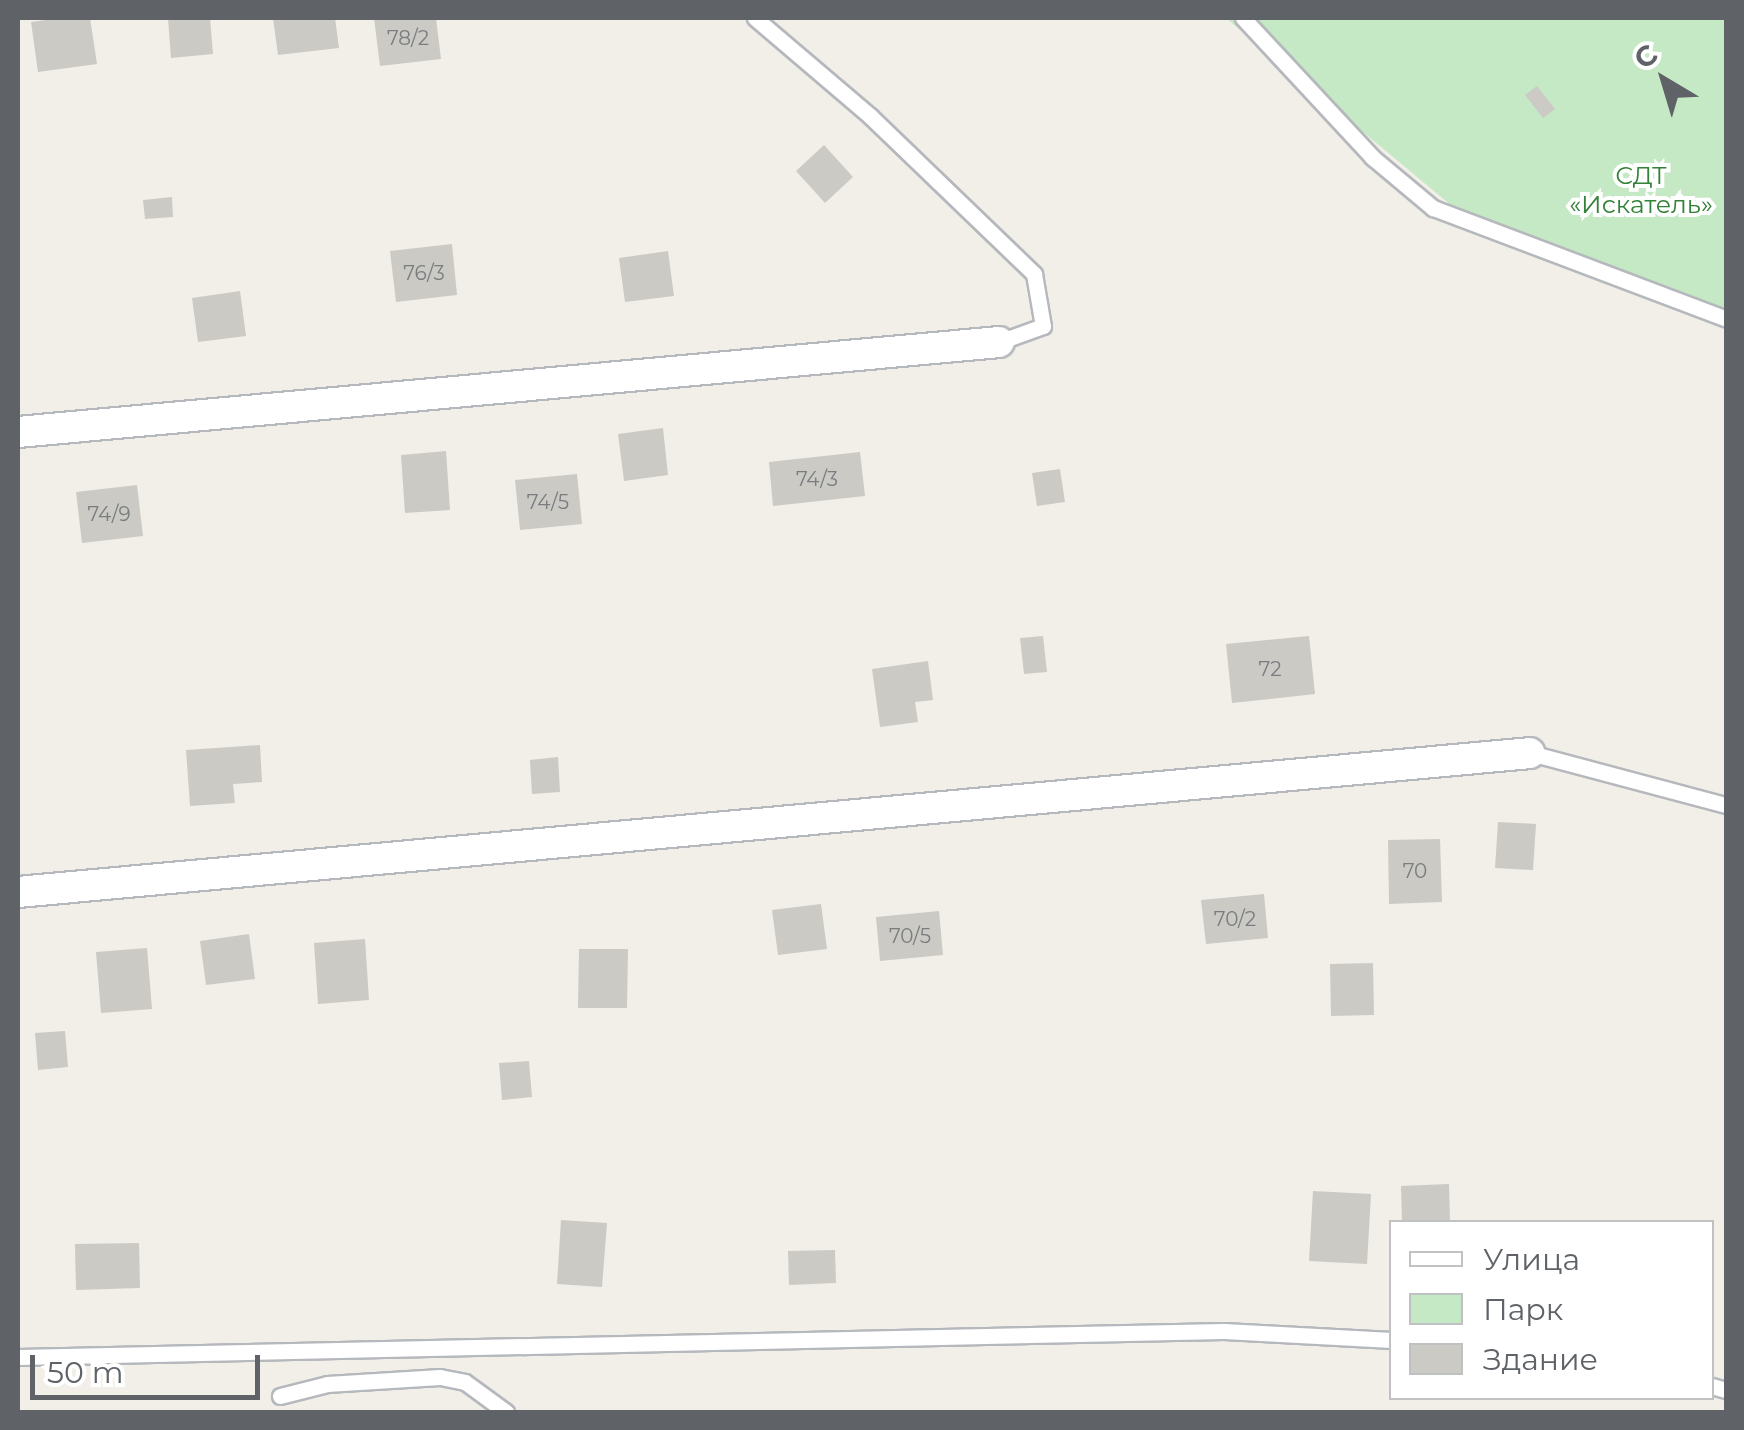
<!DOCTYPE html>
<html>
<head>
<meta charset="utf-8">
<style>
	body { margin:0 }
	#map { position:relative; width:1744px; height:1430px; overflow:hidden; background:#f1efe8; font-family:Montserrat,sans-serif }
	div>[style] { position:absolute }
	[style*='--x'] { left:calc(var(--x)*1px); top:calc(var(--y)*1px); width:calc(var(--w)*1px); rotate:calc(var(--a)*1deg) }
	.green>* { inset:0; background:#c5e8c5 }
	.building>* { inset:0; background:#cccac5 }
	.roads { filter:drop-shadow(2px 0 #b5b8bc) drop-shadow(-2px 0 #b5b8bc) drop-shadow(0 2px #b5b8bc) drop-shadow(0 -2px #b5b8bc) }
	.lane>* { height:15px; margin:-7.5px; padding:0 7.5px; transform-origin:7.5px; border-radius:7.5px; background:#fff }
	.street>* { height:30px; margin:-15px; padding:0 15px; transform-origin:15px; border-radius:15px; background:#fff }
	span { translate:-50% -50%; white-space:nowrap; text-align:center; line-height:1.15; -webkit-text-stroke:8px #fff; paint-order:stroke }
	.number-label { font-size:20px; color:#7a7d7f }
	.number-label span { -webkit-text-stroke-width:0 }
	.park-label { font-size:25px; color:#348238 }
	.frame { position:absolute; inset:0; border:20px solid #5f6368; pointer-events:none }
	.legend { position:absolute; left:1389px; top:1220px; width:325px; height:180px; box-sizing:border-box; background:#fff; border:2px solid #bfc1c3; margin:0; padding:12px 18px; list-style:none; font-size:30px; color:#5f6368 }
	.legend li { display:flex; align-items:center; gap:20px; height:50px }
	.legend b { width:50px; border:2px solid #bfc1c3 }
	.north { position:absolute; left:1614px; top:30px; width:100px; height:100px; -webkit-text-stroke:8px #fff; paint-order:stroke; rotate:322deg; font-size:28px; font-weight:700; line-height:40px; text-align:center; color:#5f6368 }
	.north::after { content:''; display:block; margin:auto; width:35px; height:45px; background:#5f6368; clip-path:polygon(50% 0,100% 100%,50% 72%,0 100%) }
	.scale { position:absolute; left:30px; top:1355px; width:230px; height:45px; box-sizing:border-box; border:5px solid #5f6368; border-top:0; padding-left:12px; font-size:30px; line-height:35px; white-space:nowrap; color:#5f6368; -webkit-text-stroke:8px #fff; paint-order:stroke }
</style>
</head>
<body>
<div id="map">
	<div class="green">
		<div style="clip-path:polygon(1226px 18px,1726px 18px,1726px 310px,1464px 216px)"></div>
	</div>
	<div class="building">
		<div style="clip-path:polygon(61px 18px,90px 18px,97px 64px,38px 72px,31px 22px)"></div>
		<div style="clip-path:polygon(168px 18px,210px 18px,213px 54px,171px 58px)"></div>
		<div style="clip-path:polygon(273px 18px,335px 18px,339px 48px,278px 55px)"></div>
		<div style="clip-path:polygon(374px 18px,436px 18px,441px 59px,380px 66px)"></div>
		<div style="clip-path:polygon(1537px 86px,1555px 109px,1543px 118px,1525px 95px)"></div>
		<div style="clip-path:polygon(824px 145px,853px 177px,825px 203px,796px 171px)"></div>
		<div style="clip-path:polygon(172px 197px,173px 217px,145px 219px,143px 200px)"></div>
		<div style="clip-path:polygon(452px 244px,457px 295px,396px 302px,390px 251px)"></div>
		<div style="clip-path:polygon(668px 251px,674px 296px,625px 302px,619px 258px)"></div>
		<div style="clip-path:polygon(240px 291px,246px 336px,198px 342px,192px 298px)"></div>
		<div style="clip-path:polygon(663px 428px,668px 475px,624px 481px,618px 434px)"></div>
		<div style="clip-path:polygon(446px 451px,450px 510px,405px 513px,401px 455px)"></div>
		<div style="clip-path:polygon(860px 452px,865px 496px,773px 506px,769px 462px)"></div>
		<div style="clip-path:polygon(1060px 469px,1065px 502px,1037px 506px,1032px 473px)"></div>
		<div style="clip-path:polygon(577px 474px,582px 524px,520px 530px,515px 480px)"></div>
		<div style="clip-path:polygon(137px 485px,143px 536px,82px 543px,76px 492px)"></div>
		<div style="clip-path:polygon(1043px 636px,1047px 672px,1024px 674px,1020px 638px)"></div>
		<div style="clip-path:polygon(1309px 636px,1315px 694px,1232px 703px,1226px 644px)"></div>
		<div style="clip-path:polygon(928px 661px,933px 700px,915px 702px,918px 722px,880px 727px,872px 669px)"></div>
		<div style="clip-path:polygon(260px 745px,262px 782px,233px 784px,235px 803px,190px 806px,186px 750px)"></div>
		<div style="clip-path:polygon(558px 757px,560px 792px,532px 794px,530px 760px)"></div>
		<div style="clip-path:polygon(1498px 822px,1536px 824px,1533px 870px,1495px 868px)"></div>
		<div style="clip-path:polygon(1440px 839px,1442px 902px,1389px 904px,1388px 840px)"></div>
		<div style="clip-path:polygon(1264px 894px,1268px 938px,1206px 944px,1201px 900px)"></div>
		<div style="clip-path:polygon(821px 904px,827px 949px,778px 955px,772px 910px)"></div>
		<div style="clip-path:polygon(939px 911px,943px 955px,880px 961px,876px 917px)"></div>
		<div style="clip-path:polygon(249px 934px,255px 979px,206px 985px,200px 941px)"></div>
		<div style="clip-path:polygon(365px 939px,369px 1000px,318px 1004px,314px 943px)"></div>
		<div style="clip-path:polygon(147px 948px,152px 1009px,101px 1013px,96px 952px)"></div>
		<div style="clip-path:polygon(579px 949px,628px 949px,627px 1008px,578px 1008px)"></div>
		<div style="clip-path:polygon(1373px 963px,1374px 1015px,1331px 1016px,1330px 964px)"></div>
		<div style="clip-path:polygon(65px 1031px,68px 1067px,38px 1070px,35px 1033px)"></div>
		<div style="clip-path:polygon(529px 1061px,532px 1097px,502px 1100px,499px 1063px)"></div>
		<div style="clip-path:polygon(1449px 1184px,1450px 1222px,1402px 1222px,1401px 1186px)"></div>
		<div style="clip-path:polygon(1313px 1191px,1371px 1194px,1367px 1264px,1309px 1261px)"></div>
		<div style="clip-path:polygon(561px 1220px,607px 1223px,602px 1287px,557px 1284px)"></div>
		<div style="clip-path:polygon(139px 1243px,140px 1288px,76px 1290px,75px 1244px)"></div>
		<div style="clip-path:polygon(835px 1250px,836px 1283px,789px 1285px,788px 1251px)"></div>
	</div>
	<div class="roads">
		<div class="lane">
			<div style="--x:755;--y:18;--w:151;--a:40.4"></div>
			<div style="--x:870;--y:116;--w:228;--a:43.9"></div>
			<div style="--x:1034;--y:274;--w:53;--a:80.2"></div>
			<div style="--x:1043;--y:326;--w:47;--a:160"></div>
			<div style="--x:1243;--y:18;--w:190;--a:47.1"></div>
			<div style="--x:1372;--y:157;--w:80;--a:39.9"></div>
			<div style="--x:1433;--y:208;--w:313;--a:20.7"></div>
			<div style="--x:1530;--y:753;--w:203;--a:14.9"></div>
			<div style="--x:18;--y:1357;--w:1206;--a:-1.24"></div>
			<div style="--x:1224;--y:1331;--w:168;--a:3.1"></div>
			<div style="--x:1712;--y:1386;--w:15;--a:16"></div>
			<div style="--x:280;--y:1396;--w:49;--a:-14.3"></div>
			<div style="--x:327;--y:1384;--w:113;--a:-3.5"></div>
			<div style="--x:440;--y:1377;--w:25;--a:11"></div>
			<div style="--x:465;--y:1382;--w:51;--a:36.2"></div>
		</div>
		<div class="street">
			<div style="--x:18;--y:432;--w:985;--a:-5.24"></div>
			<div style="--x:18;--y:892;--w:1518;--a:-5.25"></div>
		</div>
	</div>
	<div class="number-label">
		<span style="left:408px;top:38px">78/2</span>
		<span style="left:424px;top:273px">76/3</span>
		<span style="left:817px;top:479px">74/3</span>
		<span style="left:548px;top:502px">74/5</span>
		<span style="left:109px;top:514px">74/9</span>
		<span style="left:1270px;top:669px">72</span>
		<span style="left:1415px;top:871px">70</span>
		<span style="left:1235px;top:919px">70/2</span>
		<span style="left:910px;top:936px">70/5</span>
	</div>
	<div class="park-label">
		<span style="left:1641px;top:190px">СДТ<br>«Искатель»</span>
	</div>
	<div class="frame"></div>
	<ul class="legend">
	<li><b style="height:12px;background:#fff"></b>Улица</li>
	<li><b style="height:28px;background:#c5e8c5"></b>Парк</li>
	<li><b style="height:28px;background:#cccac5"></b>Здание</li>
	</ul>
	<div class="north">С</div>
	<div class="scale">50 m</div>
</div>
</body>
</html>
